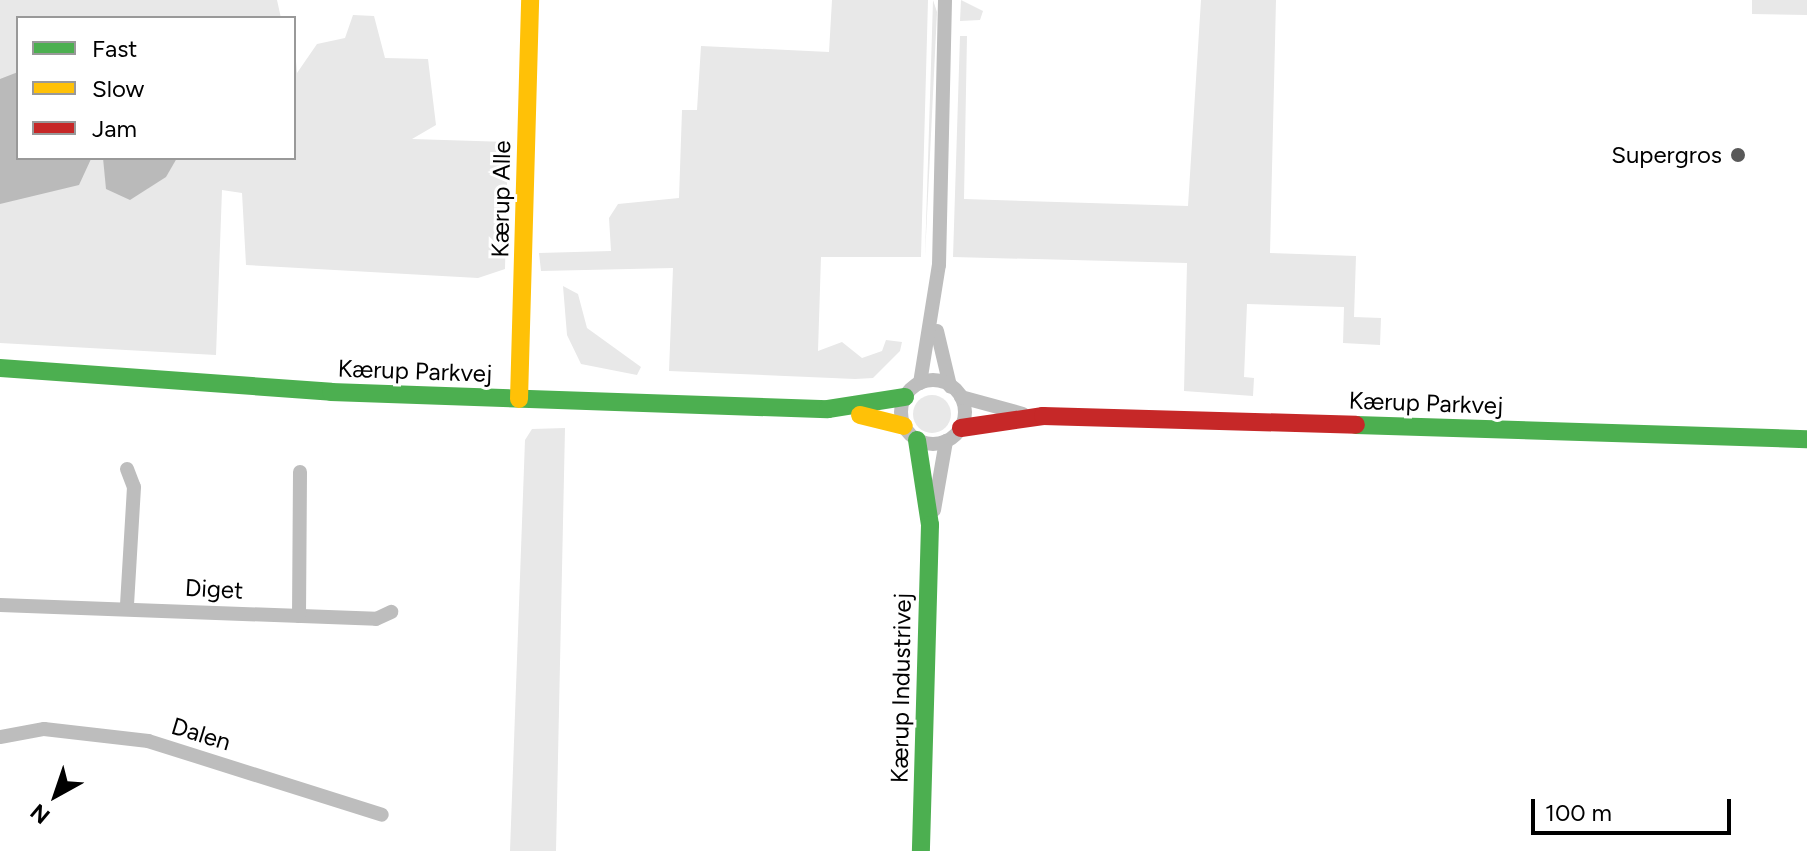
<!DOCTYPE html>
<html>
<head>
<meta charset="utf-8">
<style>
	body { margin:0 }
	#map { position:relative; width:1807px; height:851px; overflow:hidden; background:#fff; font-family:Figtree,sans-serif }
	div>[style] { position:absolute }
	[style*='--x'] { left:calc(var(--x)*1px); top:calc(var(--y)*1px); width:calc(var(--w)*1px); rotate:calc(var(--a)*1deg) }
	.green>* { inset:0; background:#e8e8e8 }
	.round { border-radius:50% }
	.water>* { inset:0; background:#bababa }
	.street>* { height:14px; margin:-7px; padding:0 7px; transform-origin:7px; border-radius:7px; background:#bdbdbd }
	.street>.ring { margin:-7px; padding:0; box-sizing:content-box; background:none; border:14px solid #bdbdbd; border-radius:50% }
	.fast>* { height:18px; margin:-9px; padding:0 9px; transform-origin:9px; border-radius:9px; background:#4caf50 }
	.slow>* { height:18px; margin:-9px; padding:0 9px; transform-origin:9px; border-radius:9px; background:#ffc107 }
	.jam>* { height:18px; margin:-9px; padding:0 9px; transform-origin:9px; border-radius:9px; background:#c62828 }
	.dots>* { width:22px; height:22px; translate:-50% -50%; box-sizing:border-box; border:4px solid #fff; border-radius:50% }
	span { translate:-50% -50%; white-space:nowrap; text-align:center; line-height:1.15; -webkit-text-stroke:6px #fff; paint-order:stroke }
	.poi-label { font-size:24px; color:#000 }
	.right { translate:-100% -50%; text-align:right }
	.street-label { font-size:24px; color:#000 }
	.legend { position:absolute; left:16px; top:16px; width:280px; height:144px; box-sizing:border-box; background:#fff; border:2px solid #999; margin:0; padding:10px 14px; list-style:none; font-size:24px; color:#000 }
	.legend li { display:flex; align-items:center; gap:16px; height:40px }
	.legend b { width:40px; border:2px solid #999 }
	.north { position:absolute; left:16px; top:755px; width:80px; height:80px; -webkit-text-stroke:6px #fff; paint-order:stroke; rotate:220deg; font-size:22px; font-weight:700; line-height:32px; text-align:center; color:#000 }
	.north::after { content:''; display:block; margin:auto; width:28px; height:36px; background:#000; clip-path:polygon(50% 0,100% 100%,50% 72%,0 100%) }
	.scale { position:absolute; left:1531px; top:799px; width:200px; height:36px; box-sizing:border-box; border:4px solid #000; border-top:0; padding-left:10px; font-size:24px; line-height:28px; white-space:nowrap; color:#000; -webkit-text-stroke:6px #fff; paint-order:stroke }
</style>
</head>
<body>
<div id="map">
	<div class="green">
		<div style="clip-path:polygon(0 0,277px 0,281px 18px,18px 18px,18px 158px,294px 158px,294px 37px,297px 73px,317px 44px,345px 38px,353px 15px,374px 16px,385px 58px,428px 59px,436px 125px,412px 139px,508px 142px,505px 269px,478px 278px,246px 265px,242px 193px,222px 190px,216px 355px,0 343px)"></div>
		<div style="clip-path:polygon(832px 0,928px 0,921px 257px,821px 257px,818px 351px,842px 342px,862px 358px,882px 351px,886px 340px,902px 342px,900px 351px,873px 378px,855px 379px,669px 371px,673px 268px,541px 271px,539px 253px,611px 251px,609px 218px,618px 204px,679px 198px,682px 110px,697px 110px,701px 46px,829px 52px)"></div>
		<div style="clip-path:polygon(933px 0,937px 12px,925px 257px,926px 224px)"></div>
		<div style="clip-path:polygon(961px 0,983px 11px,980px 20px,960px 21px)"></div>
		<div style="clip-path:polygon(1201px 0,1276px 0,1270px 253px,1356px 256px,1354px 317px,1381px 318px,1380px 345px,1343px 343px,1344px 307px,1247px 304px,1244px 377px,1254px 378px,1253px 396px,1184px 391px,1187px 263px,953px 257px,960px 36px,967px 36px,964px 199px,1188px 206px)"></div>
		<div style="clip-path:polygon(1752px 0,1807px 0,1807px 15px,1752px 14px)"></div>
		<div style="clip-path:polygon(563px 286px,578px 294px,587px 328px,641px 367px,637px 375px,581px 364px,567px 335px)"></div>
		<div class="round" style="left:913px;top:395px;width:38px;height:38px"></div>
		<div style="clip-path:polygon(565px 428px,556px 851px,510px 851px,525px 440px,532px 429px)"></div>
	</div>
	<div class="water">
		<div style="clip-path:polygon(18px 72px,18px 158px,91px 159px,79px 185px,0 204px,0 79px)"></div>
		<div style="clip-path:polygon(103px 158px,177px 158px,166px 177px,130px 200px,106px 189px)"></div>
	</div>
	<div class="street">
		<div style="--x:937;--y:331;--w:57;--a:76.7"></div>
		<div class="ring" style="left:901px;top:380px;width:50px;height:50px"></div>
		<div style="--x:920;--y:383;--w:120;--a:-80.9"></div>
		<div style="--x:939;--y:265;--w:265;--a:-88.7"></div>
		<div style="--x:961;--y:397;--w:64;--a:15.3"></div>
		<div style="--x:127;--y:469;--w:19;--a:69"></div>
		<div style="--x:134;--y:487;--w:119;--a:93.4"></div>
		<div style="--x:934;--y:510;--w:70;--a:-80.1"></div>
		<div style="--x:0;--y:605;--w:376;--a:2.1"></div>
		<div style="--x:376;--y:619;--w:17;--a:-25"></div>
		<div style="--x:299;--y:616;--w:144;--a:-89.6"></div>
		<div style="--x:0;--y:737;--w:45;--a:-10.3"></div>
		<div style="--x:44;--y:729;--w:105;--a:6.6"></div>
		<div style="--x:148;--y:741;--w:245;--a:17.5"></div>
	</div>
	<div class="fast">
		<div style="--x:0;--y:368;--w:332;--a:4.1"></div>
		<div style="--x:331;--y:392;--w:497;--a:2"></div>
		<div style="--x:828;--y:409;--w:78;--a:-8.9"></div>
		<div style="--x:1356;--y:425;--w:451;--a:1.8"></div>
		<div style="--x:917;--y:440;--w:86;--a:81.3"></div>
		<div style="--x:930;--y:525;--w:326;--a:91.6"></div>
	</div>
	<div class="slow">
		<div style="--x:519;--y:399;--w:399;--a:-88.4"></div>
		<div style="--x:860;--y:415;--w:45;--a:14"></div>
	</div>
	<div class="jam">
		<div style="--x:961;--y:428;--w:83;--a:-8.3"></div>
		<div style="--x:1043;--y:416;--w:313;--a:1.6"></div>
	</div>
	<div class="dots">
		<div style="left:1738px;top:155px;background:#595959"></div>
	</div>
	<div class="poi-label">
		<span class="right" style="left:1722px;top:155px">Supergros</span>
	</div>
	<div class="street-label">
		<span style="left:501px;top:199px;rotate:-89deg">Kærup Alle</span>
		<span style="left:415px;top:371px;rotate:2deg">Kærup Parkvej</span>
		<span style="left:1426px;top:403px;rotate:2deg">Kærup Parkvej</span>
		<span style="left:214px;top:589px;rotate:3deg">Diget</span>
		<span style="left:901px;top:688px;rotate:-89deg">Kærup Industrivej</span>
		<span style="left:201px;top:734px;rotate:17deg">Dalen</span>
	</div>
	<ul class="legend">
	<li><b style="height:10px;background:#4caf50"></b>Fast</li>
	<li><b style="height:10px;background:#ffc107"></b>Slow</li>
	<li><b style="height:10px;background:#c62828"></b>Jam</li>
	</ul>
	<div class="north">N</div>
	<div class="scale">100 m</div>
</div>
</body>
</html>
